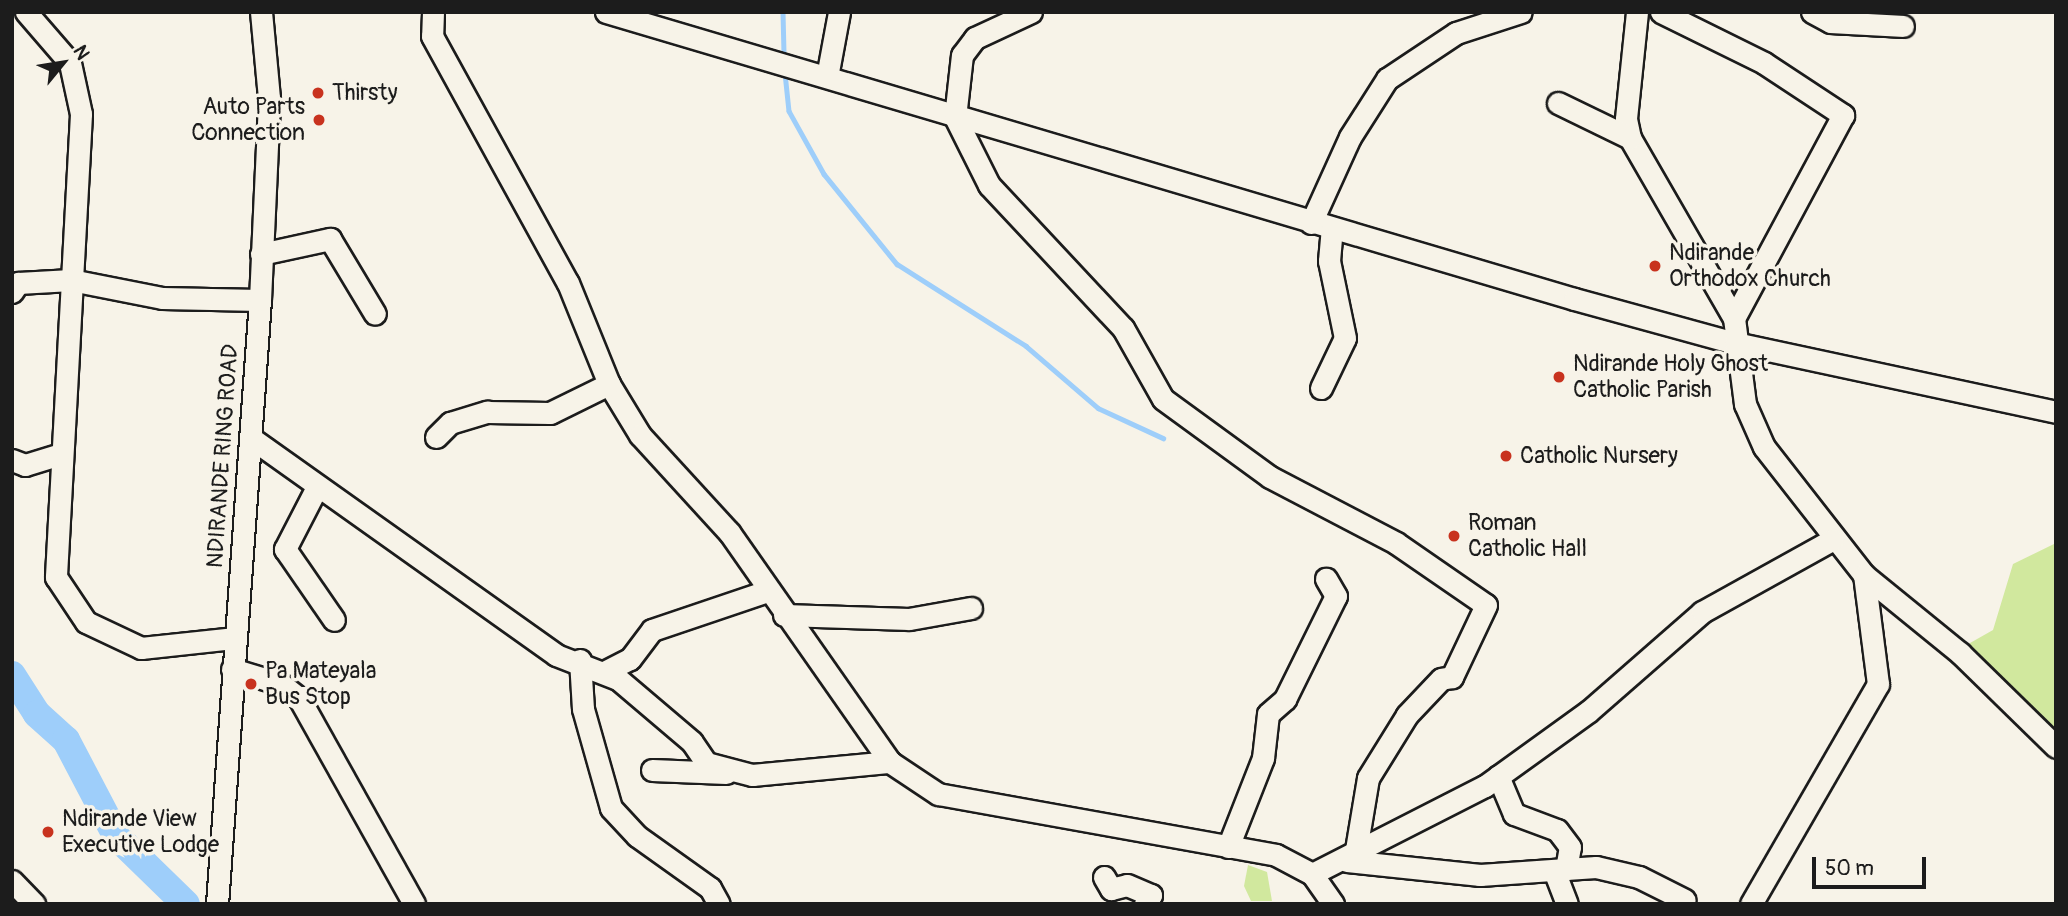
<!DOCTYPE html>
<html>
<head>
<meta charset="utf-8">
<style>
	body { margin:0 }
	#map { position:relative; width:2068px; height:916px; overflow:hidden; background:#f7f3e8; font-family:Pangolin,sans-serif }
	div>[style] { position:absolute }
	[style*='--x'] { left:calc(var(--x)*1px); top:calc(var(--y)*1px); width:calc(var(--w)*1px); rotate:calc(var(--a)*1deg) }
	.green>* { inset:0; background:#d1e89e }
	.stream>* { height:4.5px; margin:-2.25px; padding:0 2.25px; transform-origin:2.25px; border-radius:2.25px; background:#9ecefa }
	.river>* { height:28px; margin:-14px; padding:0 14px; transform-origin:14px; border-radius:14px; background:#9ecefa }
	.roads { filter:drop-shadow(2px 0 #1c1c1c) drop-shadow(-2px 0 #1c1c1c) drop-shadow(0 2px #1c1c1c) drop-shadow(0 -2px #1c1c1c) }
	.minor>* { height:21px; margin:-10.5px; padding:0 10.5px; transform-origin:10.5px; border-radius:10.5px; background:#f7f3e8 }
	.dots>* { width:19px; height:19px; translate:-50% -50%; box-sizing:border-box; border:4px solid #f7f3e8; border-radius:50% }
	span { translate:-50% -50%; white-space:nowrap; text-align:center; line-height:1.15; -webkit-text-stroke:7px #f7f3e8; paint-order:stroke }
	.poi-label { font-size:23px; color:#1c1c1c }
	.left { translate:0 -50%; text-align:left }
	.right { translate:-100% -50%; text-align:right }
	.street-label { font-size:23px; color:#1c1c1c }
	.frame { position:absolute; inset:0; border:14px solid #1c1c1c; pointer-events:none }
	.north { position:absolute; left:28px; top:28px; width:70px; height:70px; -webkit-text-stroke:5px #f7f3e8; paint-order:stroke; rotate:60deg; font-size:19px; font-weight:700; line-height:28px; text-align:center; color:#1c1c1c }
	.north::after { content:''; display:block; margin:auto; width:24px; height:32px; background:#1c1c1c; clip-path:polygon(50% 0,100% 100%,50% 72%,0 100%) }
	.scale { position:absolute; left:1812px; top:857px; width:114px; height:32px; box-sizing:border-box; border:4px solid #1c1c1c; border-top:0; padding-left:9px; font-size:21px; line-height:24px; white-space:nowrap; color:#1c1c1c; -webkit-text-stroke:5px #f7f3e8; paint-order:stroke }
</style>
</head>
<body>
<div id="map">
	<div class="green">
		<div style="clip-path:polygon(2056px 543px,2056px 742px,1963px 647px,1993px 630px,2013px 564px)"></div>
		<div style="clip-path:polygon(1248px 865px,1267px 872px,1272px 901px,1251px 901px,1244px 886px)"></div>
	</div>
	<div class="stream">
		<div style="--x:783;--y:12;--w:40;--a:88.6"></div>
		<div style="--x:785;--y:73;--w:38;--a:84"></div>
		<div style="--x:789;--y:111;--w:72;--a:60.9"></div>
		<div style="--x:824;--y:174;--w:116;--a:51"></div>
		<div style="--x:897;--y:264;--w:153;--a:32.4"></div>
		<div style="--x:1026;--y:346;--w:95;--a:40.7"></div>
		<div style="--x:1098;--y:408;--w:72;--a:24.8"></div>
	</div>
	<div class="river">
		<div style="--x:12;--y:675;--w:46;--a:57.3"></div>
		<div style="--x:37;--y:714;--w:39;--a:42"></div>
		<div style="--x:66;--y:740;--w:110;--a:62.3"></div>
		<div style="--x:117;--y:837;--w:96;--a:44.2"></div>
	</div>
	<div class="roads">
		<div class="minor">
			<div style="--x:26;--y:12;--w:67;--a:49.2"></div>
			<div style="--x:70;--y:63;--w:52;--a:77.8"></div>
			<div style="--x:81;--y:114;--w:464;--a:93.1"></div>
			<div style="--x:56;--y:577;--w:54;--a:56.3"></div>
			<div style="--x:86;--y:622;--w:61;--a:25.3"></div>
			<div style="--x:141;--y:648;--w:95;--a:-6.1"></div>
			<div style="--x:433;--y:12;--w:24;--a:92"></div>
			<div style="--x:432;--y:36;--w:282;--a:61.2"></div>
			<div style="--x:568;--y:283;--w:109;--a:67.9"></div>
			<div style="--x:609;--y:384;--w:60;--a:58.7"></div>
			<div style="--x:640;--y:435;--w:132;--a:47.5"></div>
			<div style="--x:729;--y:532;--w:281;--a:55"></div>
			<div style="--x:890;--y:762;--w:58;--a:33.7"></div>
			<div style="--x:938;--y:794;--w:343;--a:10.2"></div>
			<div style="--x:1276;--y:855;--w:41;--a:27.8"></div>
			<div style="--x:1312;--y:874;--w:37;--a:55"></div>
			<div style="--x:606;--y:12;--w:1010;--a:16.51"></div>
			<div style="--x:1574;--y:299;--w:167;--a:15.3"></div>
			<div style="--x:1735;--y:343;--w:328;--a:12.1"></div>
			<div style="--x:1031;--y:12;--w:62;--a:155.1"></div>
			<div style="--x:975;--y:38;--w:21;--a:127"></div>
			<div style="--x:962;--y:55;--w:62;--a:96.4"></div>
			<div style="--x:955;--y:117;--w:76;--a:63.4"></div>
			<div style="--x:989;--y:185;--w:196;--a:46.9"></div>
			<div style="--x:1123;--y:328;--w:81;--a:60.6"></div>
			<div style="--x:1163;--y:399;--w:132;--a:36.1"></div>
			<div style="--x:1270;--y:477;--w:142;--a:27.6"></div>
			<div style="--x:1396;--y:543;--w:109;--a:34.6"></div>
			<div style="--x:1486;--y:605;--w:80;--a:115.3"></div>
			<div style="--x:1452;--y:677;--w:11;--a:170"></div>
			<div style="--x:1441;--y:679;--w:50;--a:133.4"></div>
			<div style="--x:1407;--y:715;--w:74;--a:121.8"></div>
			<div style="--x:1368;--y:778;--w:79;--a:99.5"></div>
			<div style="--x:1637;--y:12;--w:108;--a:95.9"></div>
			<div style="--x:1626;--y:119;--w:19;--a:78"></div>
			<div style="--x:1630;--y:138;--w:208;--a:60"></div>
			<div style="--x:1734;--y:318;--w:87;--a:82.7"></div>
			<div style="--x:1745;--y:404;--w:47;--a:66.2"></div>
			<div style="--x:1764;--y:447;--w:162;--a:52"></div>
			<div style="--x:1864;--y:575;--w:124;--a:39.1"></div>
			<div style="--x:1960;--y:653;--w:134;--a:44.4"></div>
			<div style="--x:1661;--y:12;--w:115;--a:26.3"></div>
			<div style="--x:1764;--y:63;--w:95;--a:33.4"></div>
			<div style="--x:1843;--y:115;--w:230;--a:118.2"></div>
			<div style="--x:1812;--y:12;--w:21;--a:28"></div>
			<div style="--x:1831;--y:22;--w:72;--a:3.2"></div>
			<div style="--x:827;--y:77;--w:66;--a:-79.5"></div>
			<div style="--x:1558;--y:103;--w:80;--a:25.9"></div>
			<div style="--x:1311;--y:223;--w:94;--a:-65.6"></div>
			<div style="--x:1350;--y:137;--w:69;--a:-57.5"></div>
			<div style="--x:1387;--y:79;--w:83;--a:-33.7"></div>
			<div style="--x:1456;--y:33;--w:68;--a:-17.9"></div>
			<div style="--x:261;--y:254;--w:71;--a:-12.3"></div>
			<div style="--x:330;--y:239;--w:87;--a:59"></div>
			<div style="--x:12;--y:292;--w:11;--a:-56"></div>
			<div style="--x:18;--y:283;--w:53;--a:-3.2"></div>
			<div style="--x:71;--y:280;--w:93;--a:11.2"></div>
			<div style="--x:162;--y:298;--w:98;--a:1.2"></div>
			<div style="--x:1321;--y:388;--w:55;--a:-64.4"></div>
			<div style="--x:1345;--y:338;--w:79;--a:-101.7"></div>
			<div style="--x:1329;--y:261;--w:32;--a:-85"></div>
			<div style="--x:436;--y:437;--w:20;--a:-45"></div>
			<div style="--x:450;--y:423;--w:39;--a:-17"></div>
			<div style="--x:487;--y:412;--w:63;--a:0.9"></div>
			<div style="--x:550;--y:413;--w:66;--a:-26.2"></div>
			<div style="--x:251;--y:438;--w:374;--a:35.4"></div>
			<div style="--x:556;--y:655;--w:66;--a:21.2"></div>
			<div style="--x:618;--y:679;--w:97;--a:40.4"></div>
			<div style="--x:692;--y:742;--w:25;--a:56"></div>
			<div style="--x:706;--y:763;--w:48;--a:14.6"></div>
			<div style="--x:752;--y:775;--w:139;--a:-5.4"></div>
			<div style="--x:12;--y:460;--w:14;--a:21"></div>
			<div style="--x:25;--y:465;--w:34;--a:-17"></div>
			<div style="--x:317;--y:487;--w:70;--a:117.3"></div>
			<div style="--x:285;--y:549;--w:86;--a:55.4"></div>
			<div style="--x:784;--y:615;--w:125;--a:1.8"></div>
			<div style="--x:909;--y:619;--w:63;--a:-10.1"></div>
			<div style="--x:580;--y:660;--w:49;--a:86.5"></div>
			<div style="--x:583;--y:709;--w:103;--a:74.2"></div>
			<div style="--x:611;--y:808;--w:38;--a:47"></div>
			<div style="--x:637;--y:836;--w:90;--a:35.5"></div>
			<div style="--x:710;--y:888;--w:18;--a:61"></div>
			<div style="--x:232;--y:669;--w:51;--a:17"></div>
			<div style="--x:281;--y:684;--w:23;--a:38"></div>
			<div style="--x:299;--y:698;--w:236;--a:60.8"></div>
			<div style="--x:604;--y:672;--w:29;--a:-27"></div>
			<div style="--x:630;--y:659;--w:36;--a:-53"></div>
			<div style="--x:652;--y:630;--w:121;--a:-18.7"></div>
			<div style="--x:652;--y:770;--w:74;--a:2.3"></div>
			<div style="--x:1228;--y:847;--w:96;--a:-68.5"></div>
			<div style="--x:1263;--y:758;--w:44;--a:-83.5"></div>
			<div style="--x:1268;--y:714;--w:23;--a:-41"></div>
			<div style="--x:1285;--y:699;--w:115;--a:-63.7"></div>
			<div style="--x:1336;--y:596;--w:20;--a:-120"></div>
			<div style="--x:1347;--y:861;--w:134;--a:6"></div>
			<div style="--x:1480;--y:875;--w:86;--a:-4"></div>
			<div style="--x:1566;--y:869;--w:22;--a:-80"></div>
			<div style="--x:1570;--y:847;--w:21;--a:-127"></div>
			<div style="--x:1557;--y:830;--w:46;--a:-159.6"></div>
			<div style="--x:1514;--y:814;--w:41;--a:-112.8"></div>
			<div style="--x:1566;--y:869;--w:30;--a:-4"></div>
			<div style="--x:1596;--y:867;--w:44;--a:13.1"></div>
			<div style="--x:1639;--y:877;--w:51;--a:26.6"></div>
			<div style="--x:1555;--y:873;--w:33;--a:69"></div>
			<div style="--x:1312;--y:874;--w:194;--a:-27"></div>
			<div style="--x:1485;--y:786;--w:128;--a:-35.8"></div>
			<div style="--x:1589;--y:711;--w:150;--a:-41.2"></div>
			<div style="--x:1702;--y:612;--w:149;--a:-29"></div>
			<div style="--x:1104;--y:877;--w:14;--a:60"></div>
			<div style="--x:1111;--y:889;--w:16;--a:-14"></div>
			<div style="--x:1127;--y:885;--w:26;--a:23"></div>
			<div style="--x:1151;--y:895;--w:11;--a:124"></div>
			<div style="--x:12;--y:881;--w:32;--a:46"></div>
			<div style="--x:217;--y:904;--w:606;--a:-85.93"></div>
			<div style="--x:260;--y:300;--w:202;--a:-87.4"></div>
			<div style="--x:269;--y:98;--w:86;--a:-95.3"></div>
			<div style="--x:1751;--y:904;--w:254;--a:-60"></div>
			<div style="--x:1878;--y:684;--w:110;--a:-97.3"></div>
		</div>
	</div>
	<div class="dots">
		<div style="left:318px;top:93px;background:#c8321e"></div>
		<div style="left:319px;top:120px;background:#c8321e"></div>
		<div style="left:1655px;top:266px;background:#c8321e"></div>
		<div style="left:1559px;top:377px;background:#c8321e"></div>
		<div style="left:1506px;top:456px;background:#c8321e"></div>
		<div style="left:1454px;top:536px;background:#c8321e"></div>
		<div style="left:251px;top:684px;background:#c8321e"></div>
		<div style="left:48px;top:832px;background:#c8321e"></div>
	</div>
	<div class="poi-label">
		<span class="left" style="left:332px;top:93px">Thirsty</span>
		<span class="right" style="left:305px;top:120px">Auto Parts<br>Connection</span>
		<span class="left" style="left:1669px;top:266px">Ndirande<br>Orthodox Church</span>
		<span class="left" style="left:1573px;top:377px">Ndirande Holy Ghost<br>Catholic Parish</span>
		<span class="left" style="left:1520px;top:456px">Catholic Nursery</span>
		<span class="left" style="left:1468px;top:536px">Roman<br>Catholic Hall</span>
		<span class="left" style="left:265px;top:684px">Pa Mateyala<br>Bus Stop</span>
		<span class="left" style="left:62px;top:832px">Ndirande View<br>Executive Lodge</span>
	</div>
	<div class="street-label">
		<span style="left:223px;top:456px;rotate:-86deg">NDIRANDE RING ROAD</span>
	</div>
	<div class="frame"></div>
	<div class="north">N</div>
	<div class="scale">50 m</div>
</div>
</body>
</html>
